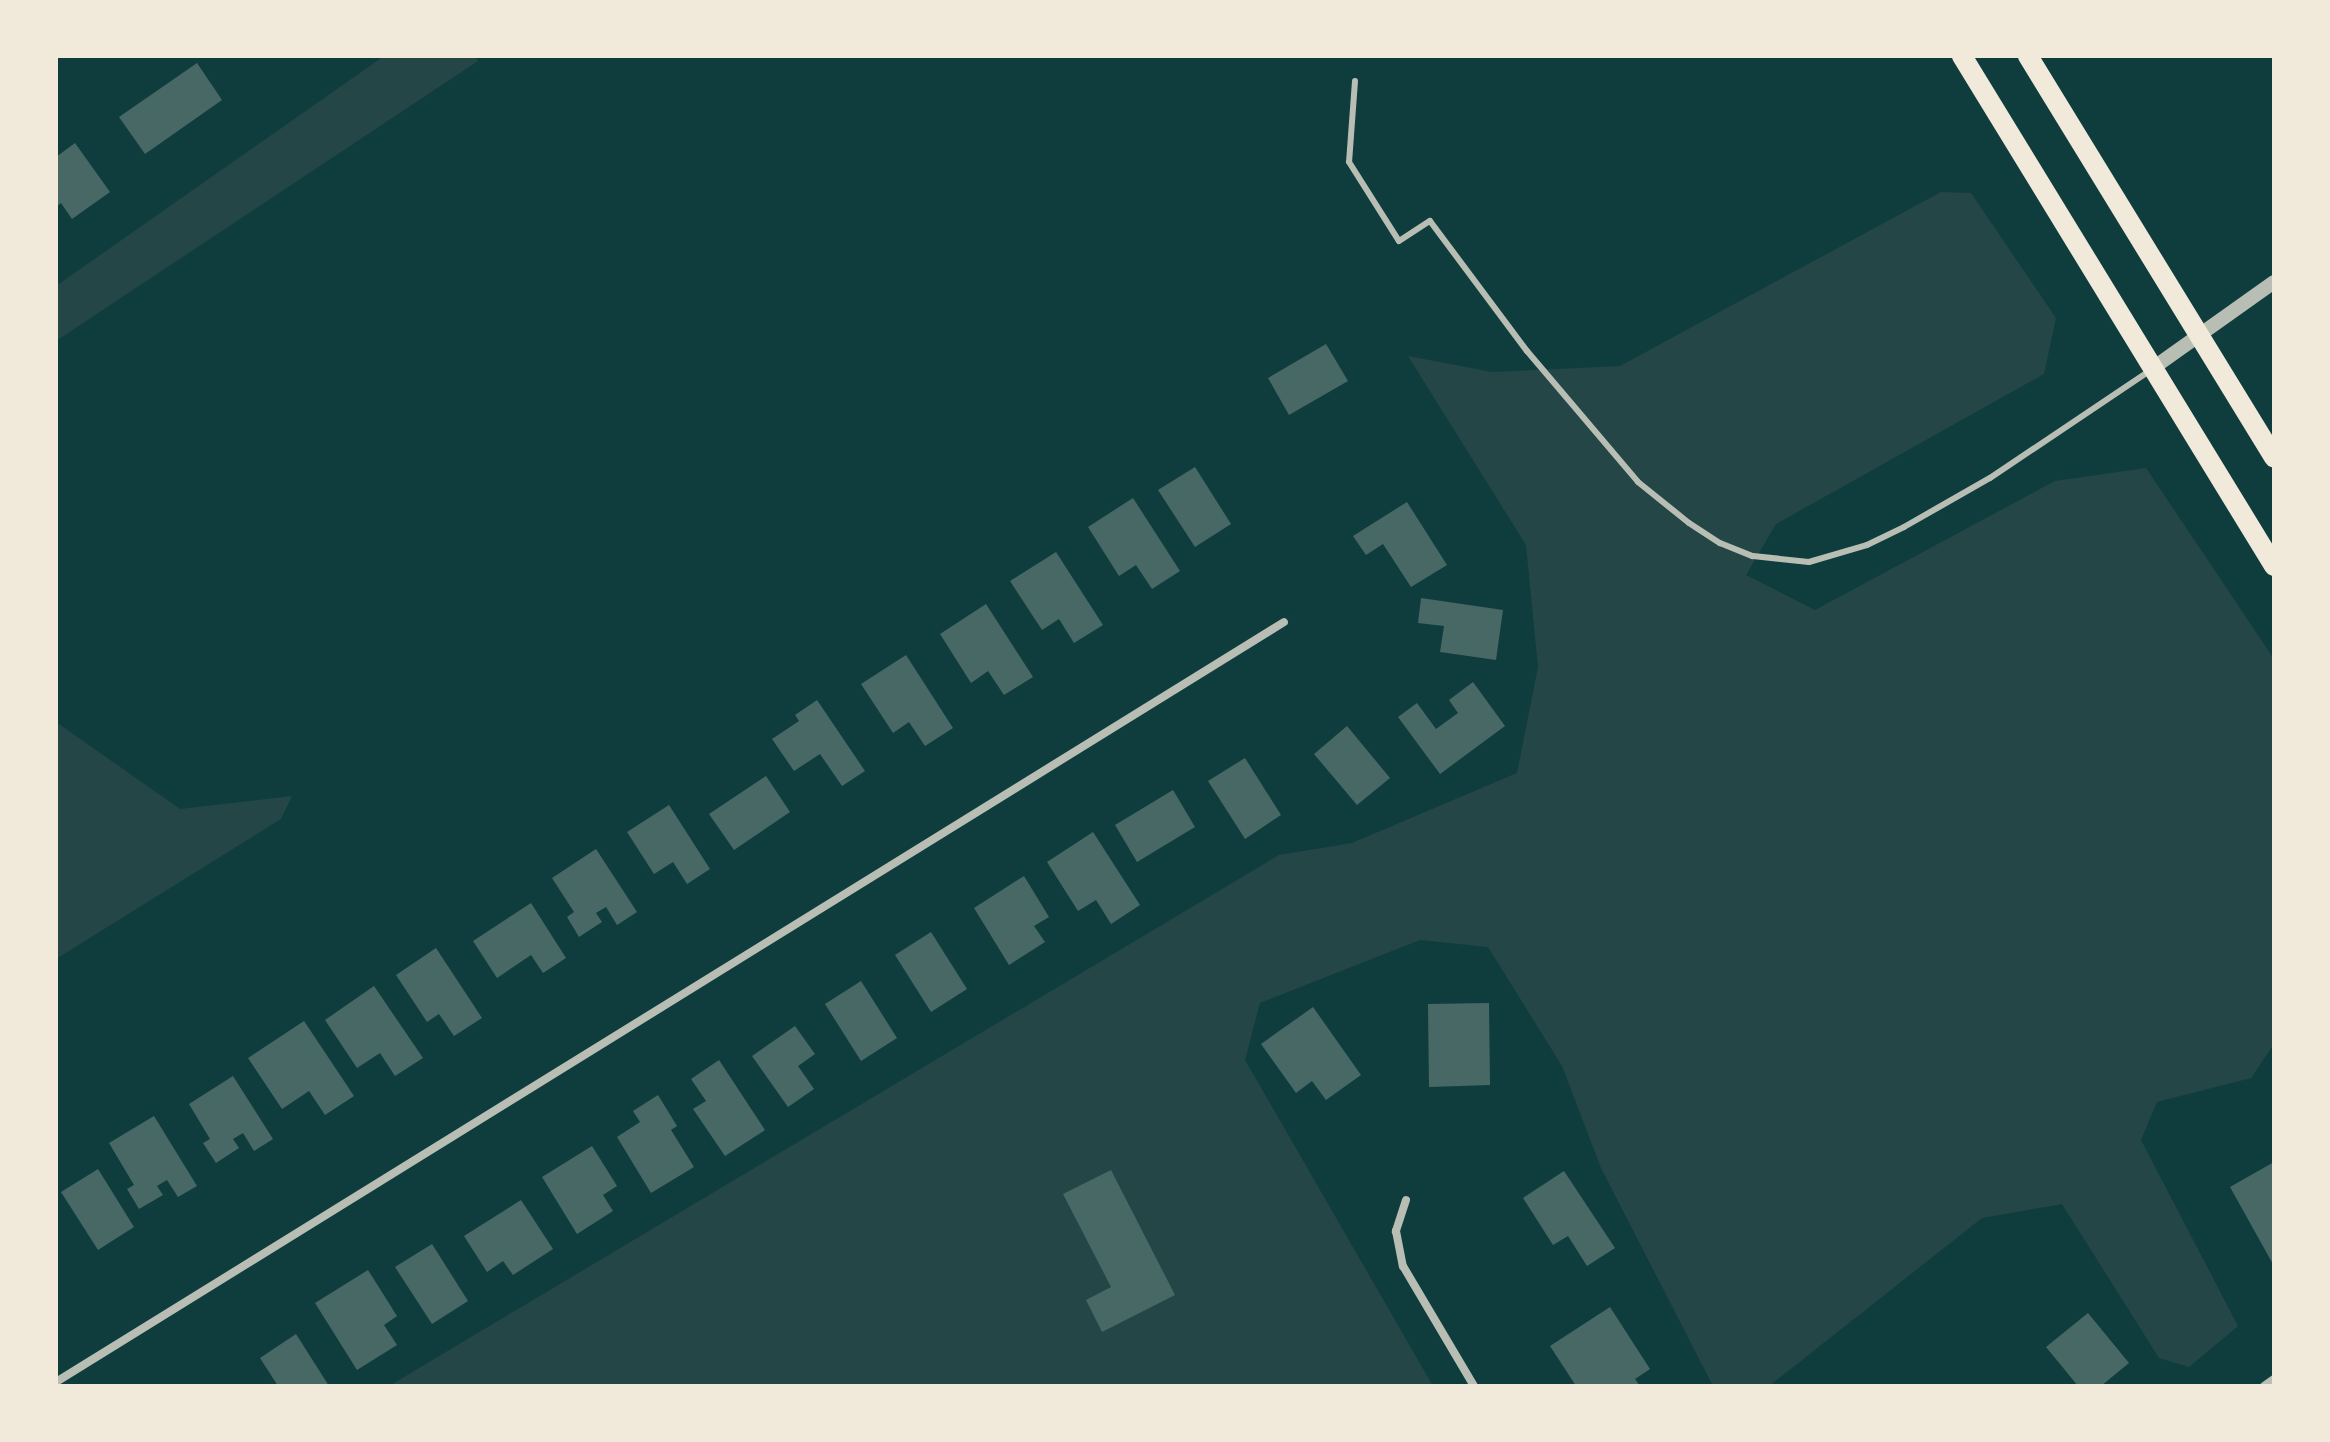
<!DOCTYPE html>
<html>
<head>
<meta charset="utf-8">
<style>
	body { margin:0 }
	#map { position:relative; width:2330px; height:1442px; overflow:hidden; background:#0f3d3e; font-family:"Nunito Sans",sans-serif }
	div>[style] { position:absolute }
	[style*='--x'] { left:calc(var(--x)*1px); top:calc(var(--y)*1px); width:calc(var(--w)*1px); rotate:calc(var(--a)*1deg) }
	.green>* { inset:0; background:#244646 }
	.building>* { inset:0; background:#486865 }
	.service>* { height:6px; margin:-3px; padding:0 3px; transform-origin:3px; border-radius:3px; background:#b8beb3 }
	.minor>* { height:8px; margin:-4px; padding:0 4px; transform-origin:4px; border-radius:4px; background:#b8beb3 }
	.tertiary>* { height:14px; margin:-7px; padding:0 7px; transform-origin:7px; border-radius:7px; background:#b8beb3 }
	.primary>* { height:20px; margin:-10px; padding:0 10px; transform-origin:10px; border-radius:10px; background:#f1e9da }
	span { translate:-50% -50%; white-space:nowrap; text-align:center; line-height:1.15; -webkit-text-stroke:6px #f1e9da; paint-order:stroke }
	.frame { position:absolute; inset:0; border:58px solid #f1e9da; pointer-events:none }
</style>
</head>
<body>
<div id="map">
	<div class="green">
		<div style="clip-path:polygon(384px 56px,475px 56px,478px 61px,56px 341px,56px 286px)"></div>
		<div style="clip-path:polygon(1941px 192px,1971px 193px,2056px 318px,2044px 374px,1776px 524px,1746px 575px,1815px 610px,2055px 481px,2146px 468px,2274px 659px,2274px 1044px,2251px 1078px,2157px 1102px,2141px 1140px,2238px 1326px,2189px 1367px,2159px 1358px,2062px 1204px,1982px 1218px,1769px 1386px,1713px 1386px,1601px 1168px,1562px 1066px,1488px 947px,1420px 940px,1260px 1003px,1245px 1060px,1433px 1386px,389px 1386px,1279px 855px,1352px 843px,1517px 773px,1538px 667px,1526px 545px,1408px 356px,1492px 372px,1620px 366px)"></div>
		<div style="clip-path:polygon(56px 722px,180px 809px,292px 796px,281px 819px,56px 959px)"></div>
	</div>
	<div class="building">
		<div style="clip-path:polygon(197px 63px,222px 100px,145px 154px,119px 117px)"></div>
		<div style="clip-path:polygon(75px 143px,110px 192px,72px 219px,61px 203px,56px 207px,56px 157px)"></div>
		<div style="clip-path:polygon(1326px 344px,1348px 381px,1289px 415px,1268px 378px)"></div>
		<div style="clip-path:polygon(1195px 467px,1231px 524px,1195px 547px,1158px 490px)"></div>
		<div style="clip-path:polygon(1133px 498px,1180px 571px,1152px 589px,1136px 565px,1119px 576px,1088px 527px)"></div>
		<div style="clip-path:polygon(1407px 502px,1447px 565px,1411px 587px,1383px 544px,1366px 555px,1353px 536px)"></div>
		<div style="clip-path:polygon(1056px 552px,1103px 625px,1074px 643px,1059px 619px,1042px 630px,1010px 581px)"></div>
		<div style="clip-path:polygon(1421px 598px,1503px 610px,1496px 660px,1440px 652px,1444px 626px,1418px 623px)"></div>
		<div style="clip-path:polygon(986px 604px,1033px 677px,1004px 695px,988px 671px,971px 683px,940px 634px)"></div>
		<div style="clip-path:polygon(906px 655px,953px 728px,925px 746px,909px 722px,893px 733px,861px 684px)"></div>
		<div style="clip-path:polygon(1473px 682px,1505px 726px,1440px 774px,1398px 717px,1417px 703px,1436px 729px,1458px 713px,1449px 700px)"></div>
		<div style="clip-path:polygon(817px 700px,865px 771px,842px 786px,820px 754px,794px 771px,772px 739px,799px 721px,795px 715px)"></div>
		<div style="clip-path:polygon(1347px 726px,1390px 778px,1357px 805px,1314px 754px)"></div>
		<div style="clip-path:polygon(1245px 758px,1281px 815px,1245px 839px,1208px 781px)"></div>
		<div style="clip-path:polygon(766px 776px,790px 812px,734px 850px,709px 814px)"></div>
		<div style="clip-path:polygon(1173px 790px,1195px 827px,1137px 862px,1115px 825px)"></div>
		<div style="clip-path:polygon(669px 805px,710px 869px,687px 884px,673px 862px,654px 874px,627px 832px)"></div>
		<div style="clip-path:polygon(1093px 832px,1140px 905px,1111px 924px,1096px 900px,1078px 911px,1047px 862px)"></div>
		<div style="clip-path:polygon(596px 849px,637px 912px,617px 925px,606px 907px,596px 913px,602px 922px,579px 937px,567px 917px,574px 912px,552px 878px)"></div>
		<div style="clip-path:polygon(1024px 876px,1049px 917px,1034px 926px,1045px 942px,1009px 965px,974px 908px)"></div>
		<div style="clip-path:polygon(531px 903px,566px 958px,543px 973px,531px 955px,497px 978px,473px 941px)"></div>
		<div style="clip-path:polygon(931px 932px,967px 989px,931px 1012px,895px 955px)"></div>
		<div style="clip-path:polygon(436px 948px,482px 1018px,454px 1036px,439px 1014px,427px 1022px,396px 975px)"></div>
		<div style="clip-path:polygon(861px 981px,897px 1038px,861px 1061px,825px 1004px)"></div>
		<div style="clip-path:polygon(374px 986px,423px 1058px,395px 1076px,380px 1053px,357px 1068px,325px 1020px)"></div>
		<div style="clip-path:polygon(1489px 1003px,1490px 1085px,1429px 1087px,1428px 1004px)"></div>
		<div style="clip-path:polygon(1313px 1007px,1361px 1075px,1326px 1100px,1312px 1081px,1296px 1093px,1261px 1044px)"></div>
		<div style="clip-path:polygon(304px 1021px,354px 1096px,325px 1115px,309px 1091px,282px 1109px,248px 1058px)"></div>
		<div style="clip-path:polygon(795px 1026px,815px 1054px,798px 1066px,814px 1089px,788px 1107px,752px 1056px)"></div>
		<div style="clip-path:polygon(719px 1060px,765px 1130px,725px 1156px,693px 1109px,706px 1101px,691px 1079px)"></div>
		<div style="clip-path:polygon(233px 1076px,273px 1139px,254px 1151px,243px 1133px,233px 1139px,239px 1148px,216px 1163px,203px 1143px,210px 1139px,189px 1104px)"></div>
		<div style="clip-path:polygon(658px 1095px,677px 1126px,671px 1130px,694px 1167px,651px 1193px,617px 1137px,640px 1122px,633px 1111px)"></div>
		<div style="clip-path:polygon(154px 1116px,197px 1186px,178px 1197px,167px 1180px,157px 1186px,163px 1195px,139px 1209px,127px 1189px,134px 1185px,109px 1143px)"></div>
		<div style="clip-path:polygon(592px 1146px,617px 1186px,603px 1195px,613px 1211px,577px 1234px,542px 1177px)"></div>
		<div style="clip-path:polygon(2274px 1162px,2274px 1266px,2230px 1187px)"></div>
		<div style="clip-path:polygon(98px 1169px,134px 1227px,98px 1250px,61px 1192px)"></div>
		<div style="clip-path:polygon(1111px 1170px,1175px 1295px,1102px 1332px,1086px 1300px,1111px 1287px,1063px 1194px)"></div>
		<div style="clip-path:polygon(1564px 1171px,1615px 1248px,1587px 1266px,1568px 1236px,1553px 1245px,1523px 1198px)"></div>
		<div style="clip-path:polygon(521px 1200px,553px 1249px,513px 1275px,503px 1261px,487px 1272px,464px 1236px)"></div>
		<div style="clip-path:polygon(432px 1244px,468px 1301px,432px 1324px,395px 1267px)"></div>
		<div style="clip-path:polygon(368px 1270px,397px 1316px,384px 1325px,397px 1345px,357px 1370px,315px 1303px)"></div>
		<div style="clip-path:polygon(1610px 1307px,1650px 1369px,1635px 1379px,1640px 1386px,1576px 1386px,1550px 1346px)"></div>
		<div style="clip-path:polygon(2088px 1313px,2129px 1363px,2101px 1386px,2078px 1386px,2046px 1347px)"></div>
		<div style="clip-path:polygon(296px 1334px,329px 1386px,278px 1386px,260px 1358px)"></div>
	</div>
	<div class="service">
		<div style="--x:1355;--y:81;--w:81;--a:94.2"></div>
		<div style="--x:1349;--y:162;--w:93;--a:57.7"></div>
		<div style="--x:1399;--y:241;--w:37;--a:-33"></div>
		<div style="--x:1430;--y:221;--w:162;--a:53.3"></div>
		<div style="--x:1527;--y:351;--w:172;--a:49.7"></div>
		<div style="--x:1638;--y:482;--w:65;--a:38.8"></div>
		<div style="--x:1689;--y:523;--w:37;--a:33"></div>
		<div style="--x:1720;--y:543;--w:35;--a:22"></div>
		<div style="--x:1753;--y:556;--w:56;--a:6.1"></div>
		<div style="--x:1809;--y:562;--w:60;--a:-16.3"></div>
		<div style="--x:1867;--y:545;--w:41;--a:-25.9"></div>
		<div style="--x:1904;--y:527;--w:99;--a:-29.7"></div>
		<div style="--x:1990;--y:478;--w:192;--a:-33.9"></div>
	</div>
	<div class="minor">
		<div style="--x:1406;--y:1200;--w:33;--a:108"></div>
		<div style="--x:1396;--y:1231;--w:36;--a:79"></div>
		<div style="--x:1403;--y:1266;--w:139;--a:59.4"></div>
		<div style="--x:56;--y:1382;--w:1444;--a:-31.75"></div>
		<div style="--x:2264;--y:1386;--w:12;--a:-35"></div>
	</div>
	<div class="tertiary">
		<div style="--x:2153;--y:368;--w:148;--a:-35.4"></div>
	</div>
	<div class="primary">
		<div style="--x:1962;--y:56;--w:598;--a:58.54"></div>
		<div style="--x:2028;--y:56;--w:471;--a:58.5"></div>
	</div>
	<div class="frame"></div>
</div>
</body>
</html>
